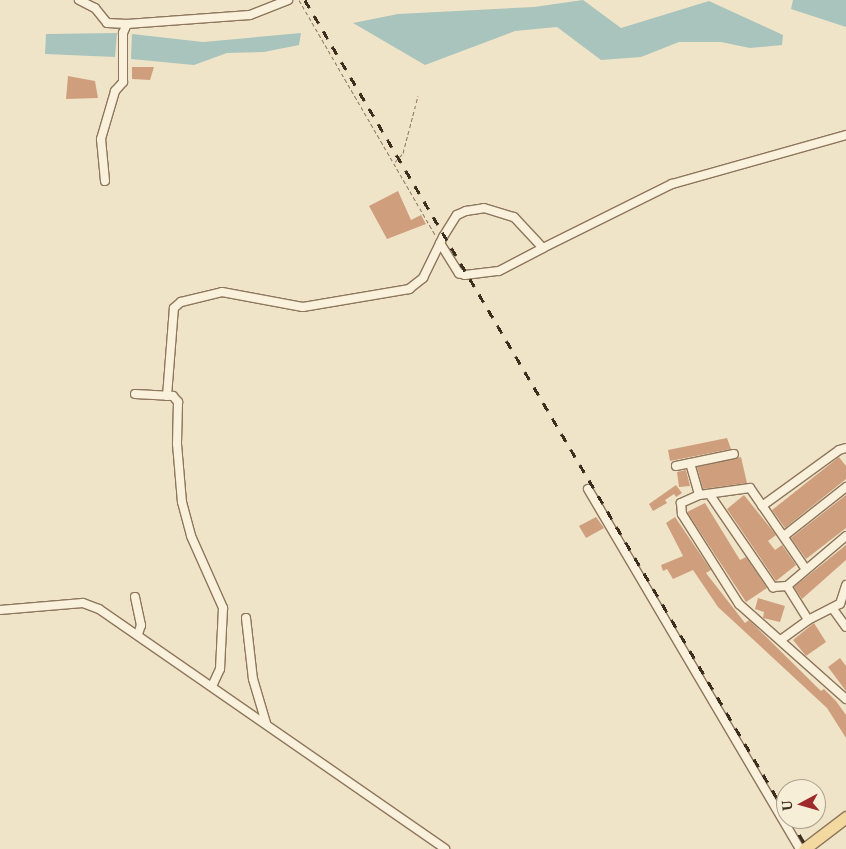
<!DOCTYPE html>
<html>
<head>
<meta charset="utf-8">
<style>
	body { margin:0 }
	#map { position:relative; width:846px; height:849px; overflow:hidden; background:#f0e4c8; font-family:"PT Serif",serif }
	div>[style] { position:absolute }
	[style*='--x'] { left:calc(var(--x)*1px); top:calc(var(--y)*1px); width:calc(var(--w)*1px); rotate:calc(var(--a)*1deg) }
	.water>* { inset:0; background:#a9c4bc }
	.building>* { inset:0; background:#cf9f7d }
	.path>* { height:1px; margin-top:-0.5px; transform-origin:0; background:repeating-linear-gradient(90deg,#8d765c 0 4px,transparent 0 6.5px) }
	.roads { filter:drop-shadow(1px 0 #8d765c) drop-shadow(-1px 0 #8d765c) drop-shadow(0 1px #8d765c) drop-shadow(0 -1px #8d765c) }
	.minor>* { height:8px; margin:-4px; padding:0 4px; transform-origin:4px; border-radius:4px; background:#faf1dc }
	.primary>* { height:11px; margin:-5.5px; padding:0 5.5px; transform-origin:5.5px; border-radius:5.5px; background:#f3d9a0 }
	.rail>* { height:2.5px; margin-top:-1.25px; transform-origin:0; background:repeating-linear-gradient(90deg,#3d2e20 0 9px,transparent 0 18px) }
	span { translate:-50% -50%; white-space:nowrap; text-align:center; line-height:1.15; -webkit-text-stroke:4px #f7eed8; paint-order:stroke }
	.north { position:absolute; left:776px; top:779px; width:50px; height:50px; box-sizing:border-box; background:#f7eed8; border:1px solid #ada18e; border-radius:50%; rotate:264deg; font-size:14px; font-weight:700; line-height:20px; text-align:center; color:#3d2e20 }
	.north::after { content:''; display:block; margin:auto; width:18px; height:22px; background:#9e2a2b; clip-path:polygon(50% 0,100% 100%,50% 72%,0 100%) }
</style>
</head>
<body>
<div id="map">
	<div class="water">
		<div style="clip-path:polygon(583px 0,621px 28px,709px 1px,783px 35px,782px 45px,750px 48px,721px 42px,679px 42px,641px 57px,601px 60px,557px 27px,515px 31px,425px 65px,353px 23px,398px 14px,534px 7px)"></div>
		<div style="clip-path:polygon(793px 0,846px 0,846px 27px,791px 9px)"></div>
		<div style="clip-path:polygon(117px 33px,115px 57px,45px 54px,46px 34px)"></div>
		<div style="clip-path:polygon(301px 33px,299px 45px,264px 52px,227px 53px,194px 65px,131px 59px,132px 34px,203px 42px)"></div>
	</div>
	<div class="building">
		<div style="clip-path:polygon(132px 67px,154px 67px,150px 80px,132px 79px)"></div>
		<div style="clip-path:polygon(68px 76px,95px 81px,98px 98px,66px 99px)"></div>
		<div style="clip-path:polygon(398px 191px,411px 220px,421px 215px,426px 224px,387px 239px,369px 206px)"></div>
		<div style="clip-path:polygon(727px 438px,731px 449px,670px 461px,668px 450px)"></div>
		<div style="clip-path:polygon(741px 457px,747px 483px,703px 489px,697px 467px)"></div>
		<div style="clip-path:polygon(839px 457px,846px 466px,846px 479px,785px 528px,772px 510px)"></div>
		<div style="clip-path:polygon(686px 470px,690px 486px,679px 487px,677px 472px)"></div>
		<div style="clip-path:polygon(676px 485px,682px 493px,676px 497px,674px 494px,665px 500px,667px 503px,653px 511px,649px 504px)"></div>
		<div style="clip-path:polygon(744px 495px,776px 535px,768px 541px,775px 550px,782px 545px,796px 565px,776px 581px,727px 509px)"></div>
		<div style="clip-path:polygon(846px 495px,846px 528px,806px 559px,791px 538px)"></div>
		<div style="clip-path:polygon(705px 503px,740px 560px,746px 557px,767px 588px,746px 602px,687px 512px)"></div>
		<div style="clip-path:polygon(596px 517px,604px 528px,586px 538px,579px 526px)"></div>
		<div style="clip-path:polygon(675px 517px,711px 570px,706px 573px,745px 623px,749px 620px,821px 691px,824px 689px,836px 701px,846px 715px,846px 738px,827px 708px,718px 607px,693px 570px,673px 579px,667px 569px,663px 571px,661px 565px,683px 556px,666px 523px)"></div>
		<div style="clip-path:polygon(846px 545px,846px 560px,802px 599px,794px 587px)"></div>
		<div style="clip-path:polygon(758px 598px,785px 606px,780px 622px,763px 618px,764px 612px,755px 609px)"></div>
		<div style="clip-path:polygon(814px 623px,826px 642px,806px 656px,793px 640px)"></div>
		<div style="clip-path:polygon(840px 658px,846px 666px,846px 691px,828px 667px)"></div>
	</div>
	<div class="path">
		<div style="--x:299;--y:0;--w:272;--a:59.9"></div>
		<div style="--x:395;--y:162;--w:12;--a:-48"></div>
		<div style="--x:403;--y:153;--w:59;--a:-75.3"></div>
	</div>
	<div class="roads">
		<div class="minor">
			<div style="--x:79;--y:0;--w:18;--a:27"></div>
			<div style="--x:95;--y:8;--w:19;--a:51"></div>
			<div style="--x:107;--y:23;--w:20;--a:3"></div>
			<div style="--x:105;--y:181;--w:42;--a:-95.4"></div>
			<div style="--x:101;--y:139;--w:50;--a:-73.7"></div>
			<div style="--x:115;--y:91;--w:12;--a:-48"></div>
			<div style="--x:123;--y:82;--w:49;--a:-90"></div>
			<div style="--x:123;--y:33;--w:10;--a:-66"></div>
			<div style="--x:127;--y:24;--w:123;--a:-4.2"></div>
			<div style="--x:250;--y:15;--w:41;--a:-21.5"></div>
			<div style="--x:440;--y:243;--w:36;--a:58"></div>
			<div style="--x:459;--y:273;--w:6;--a:18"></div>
			<div style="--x:465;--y:275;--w:34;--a:-7"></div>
			<div style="--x:499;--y:271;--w:50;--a:-27.6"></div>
			<div style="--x:135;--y:394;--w:38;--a:3"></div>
			<div style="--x:173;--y:396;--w:8;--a:50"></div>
			<div style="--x:178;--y:402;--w:42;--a:91.4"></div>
			<div style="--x:177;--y:444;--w:58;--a:85.1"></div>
			<div style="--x:182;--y:502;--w:35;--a:75"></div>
			<div style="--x:191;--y:536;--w:79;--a:66"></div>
			<div style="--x:223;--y:608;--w:61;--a:92.8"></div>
			<div style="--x:220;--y:669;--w:19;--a:115"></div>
			<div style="--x:167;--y:396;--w:88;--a:-85.5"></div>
			<div style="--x:174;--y:308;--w:9;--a:-41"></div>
			<div style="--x:181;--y:302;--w:42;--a:-13.7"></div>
			<div style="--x:222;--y:292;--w:82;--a:10.5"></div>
			<div style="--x:303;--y:307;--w:108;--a:-9.6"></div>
			<div style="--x:409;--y:289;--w:18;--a:-38"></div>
			<div style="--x:423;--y:278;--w:46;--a:-64"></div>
			<div style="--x:443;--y:237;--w:26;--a:-58"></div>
			<div style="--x:457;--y:215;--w:10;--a:-24"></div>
			<div style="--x:466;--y:211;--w:18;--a:-9"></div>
			<div style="--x:484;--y:208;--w:31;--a:17"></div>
			<div style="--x:514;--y:217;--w:42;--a:46.9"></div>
			<div style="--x:543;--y:248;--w:144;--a:-26.4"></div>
			<div style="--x:672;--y:184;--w:181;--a:-15.7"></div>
			<div style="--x:690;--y:463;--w:33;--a:74"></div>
			<div style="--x:676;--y:466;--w:59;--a:-11.7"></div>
			<div style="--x:588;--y:489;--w:418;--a:59.5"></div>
			<div style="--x:710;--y:495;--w:112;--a:55.6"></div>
			<div style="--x:773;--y:587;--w:14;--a:-4"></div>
			<div style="--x:787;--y:586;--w:77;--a:-40.3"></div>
			<div style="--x:762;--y:506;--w:95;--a:-36"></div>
			<div style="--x:839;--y:450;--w:7;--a:-16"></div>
			<div style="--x:784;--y:536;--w:79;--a:-38.3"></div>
			<div style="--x:805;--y:568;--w:97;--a:-124.5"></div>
			<div style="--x:750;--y:488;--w:51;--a:172.2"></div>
			<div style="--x:699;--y:495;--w:20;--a:156"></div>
			<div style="--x:681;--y:503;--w:11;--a:85"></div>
			<div style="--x:682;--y:514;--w:107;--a:57.7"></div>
			<div style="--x:739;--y:604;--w:143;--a:41.6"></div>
			<div style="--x:787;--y:586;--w:40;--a:58"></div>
			<div style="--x:135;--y:597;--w:29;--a:78"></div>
			<div style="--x:141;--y:625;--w:9;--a:108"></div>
			<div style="--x:833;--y:609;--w:22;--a:54"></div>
			<div style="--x:0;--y:610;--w:83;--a:-4.8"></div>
			<div style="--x:83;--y:603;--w:17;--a:21"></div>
			<div style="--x:99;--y:609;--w:421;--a:34.7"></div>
			<div style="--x:246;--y:618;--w:61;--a:83.5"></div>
			<div style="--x:253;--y:679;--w:46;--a:73.5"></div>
			<div style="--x:782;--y:639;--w:32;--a:-36"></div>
			<div style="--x:808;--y:620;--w:36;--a:-27"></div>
			<div style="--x:840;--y:604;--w:20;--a:-72"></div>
		</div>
		<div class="primary">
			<div style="--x:804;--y:849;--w:53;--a:-37.3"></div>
		</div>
	</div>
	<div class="rail">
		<div style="--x:305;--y:0;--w:945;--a:59.39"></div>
		<div style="--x:790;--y:819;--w:35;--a:59"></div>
	</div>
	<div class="north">U</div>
</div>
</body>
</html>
